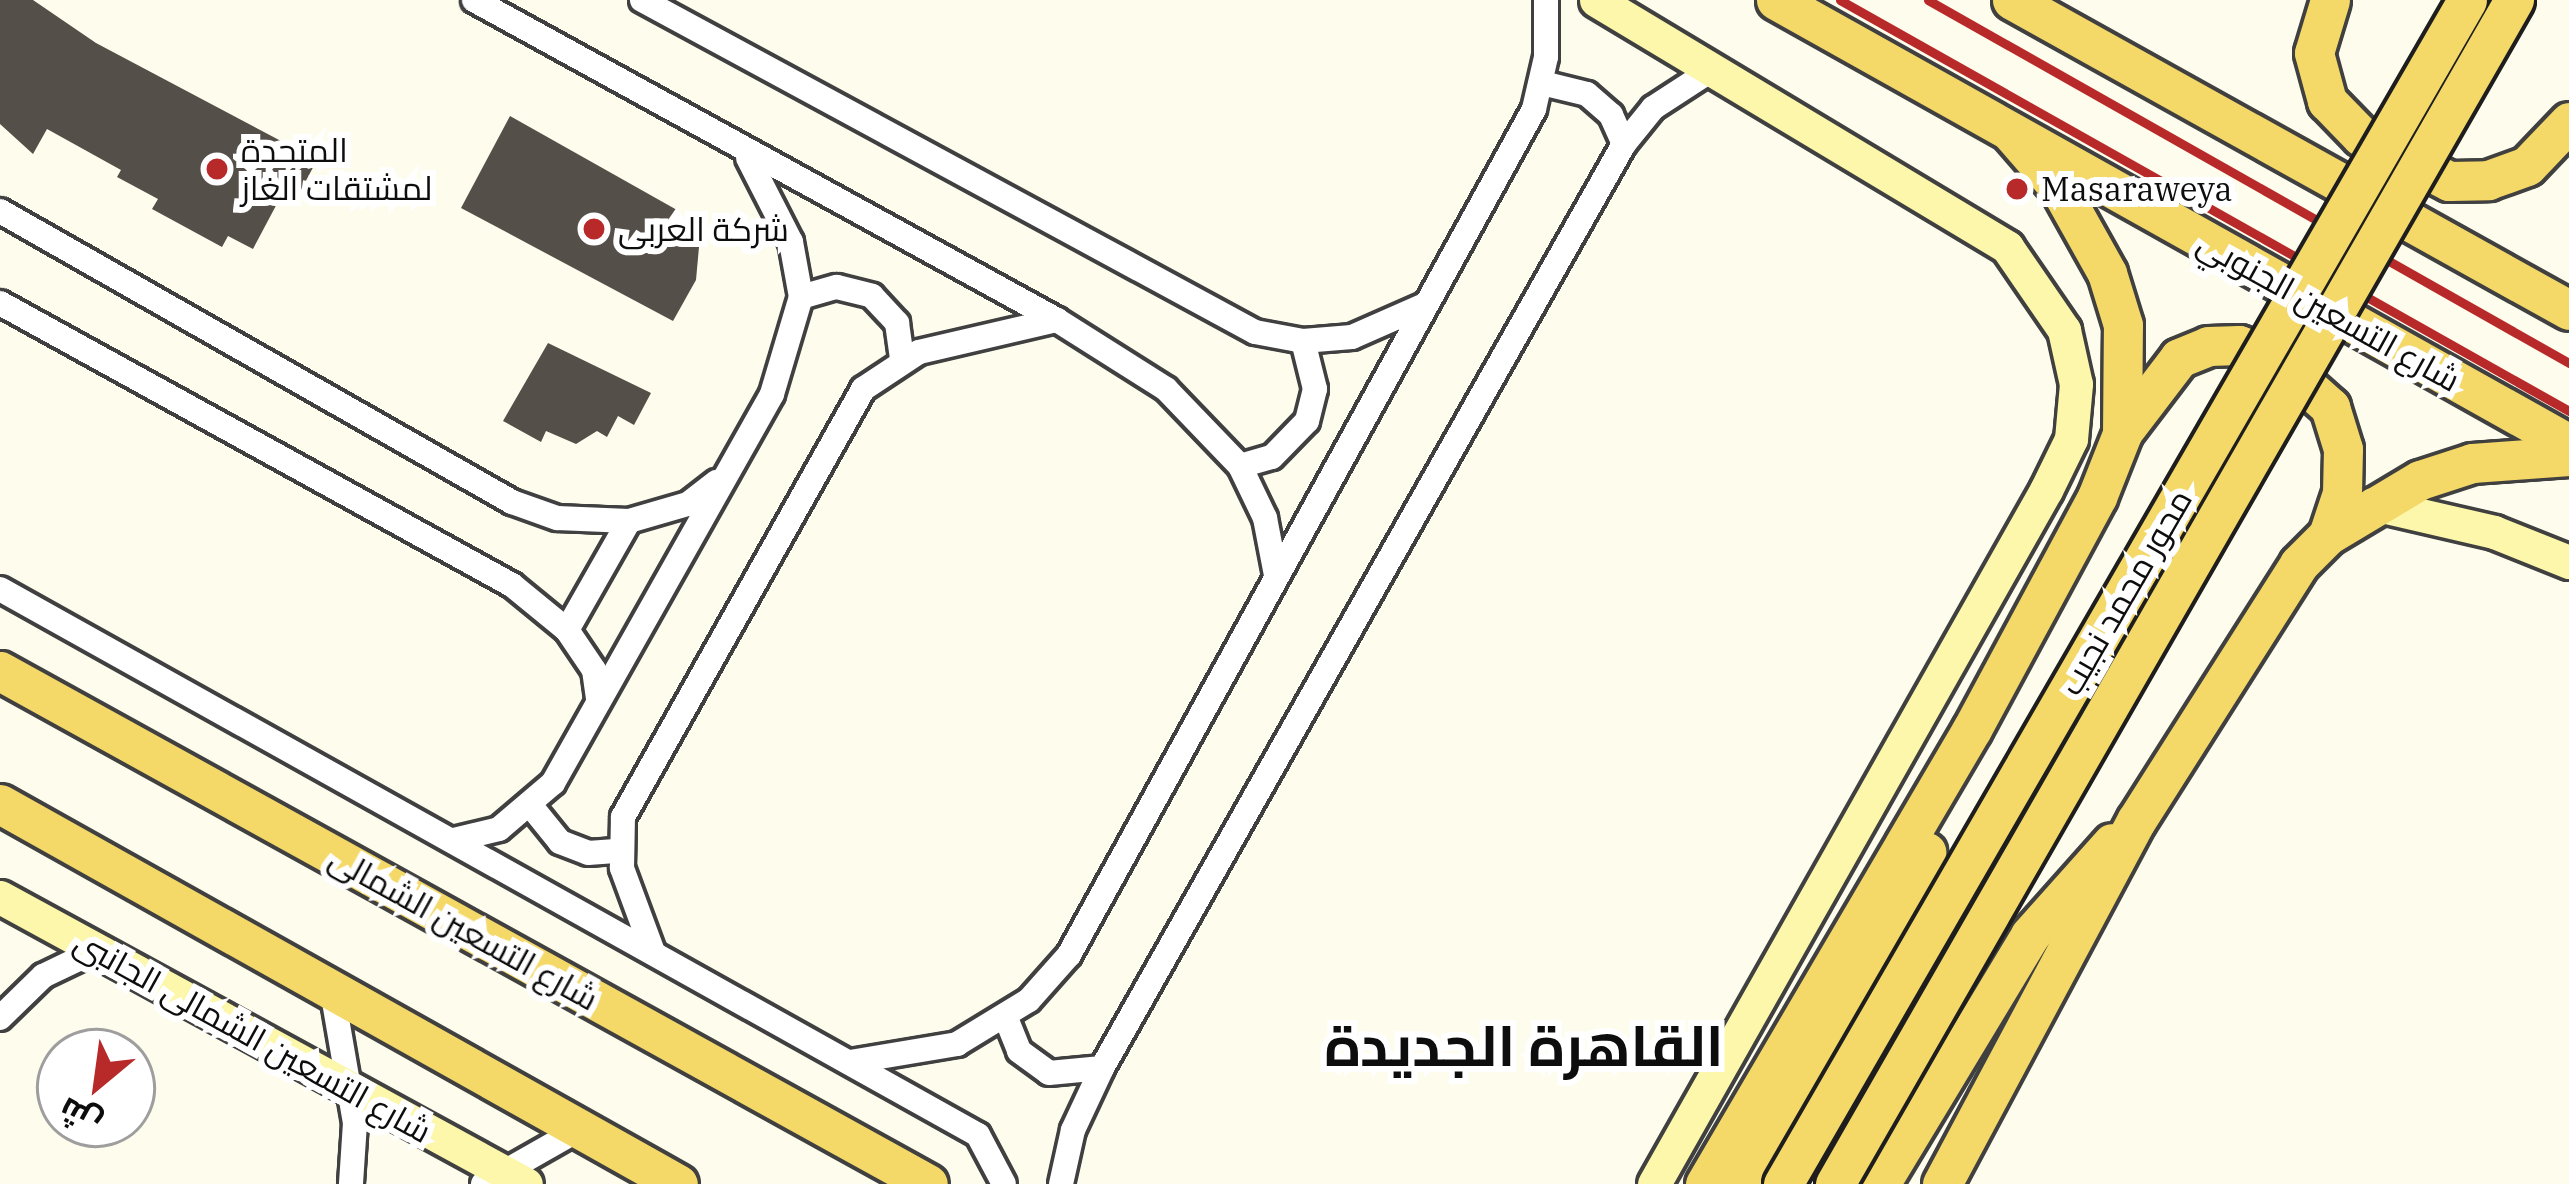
<!DOCTYPE html>
<html>
<head>
<meta charset="utf-8">
<style>
	body { margin:0 }
	#map { position:relative; width:2569px; height:1184px; overflow:hidden; background:#fefced; font-family:"IBM Plex Serif",Cairo,serif }
	div>[style] { position:absolute }
	[style*='--x'] { left:calc(var(--x)*1px); top:calc(var(--y)*1px); width:calc(var(--w)*1px); rotate:calc(var(--a)*1deg) }
	.building>* { inset:0; background:#554f4a }
	.roads { filter:drop-shadow(3px 0 #404040) drop-shadow(-3px 0 #404040) drop-shadow(0 3px #404040) drop-shadow(0 -3px #404040) }
	.street>* { height:24px; margin:-12px; padding:0 12px; transform-origin:12px; border-radius:12px; background:#fff }
	.secondary>* { height:33px; margin:-16.5px; padding:0 16.5px; transform-origin:16.5px; border-radius:16.5px; background:#fcf7aa }
	.primary>* { height:39px; margin:-19.5px; padding:0 19.5px; transform-origin:19.5px; border-radius:19.5px; background:#f4d868 }
	.rail>* { height:9px; margin:-4.5px; padding:0 4.5px; transform-origin:4.5px; border-radius:4.5px; background:#b82a2a }
	.bridges { filter:drop-shadow(3px 0 #1e1e1e) drop-shadow(-3px 0 #1e1e1e) drop-shadow(0 3px #1e1e1e) drop-shadow(0 -3px #1e1e1e) }
	.primary-bridge>* { height:39px; margin:-19.5px; padding:0 19.5px; transform-origin:19.5px; border-radius:19.5px; background:#f4d868 }
	.dots>* { width:33px; height:33px; translate:-50% -50%; box-sizing:border-box; border:6px solid #fff; border-radius:50% }
	span { translate:-50% -50%; white-space:nowrap; text-align:center; line-height:1.15; -webkit-text-stroke:12px #fff; paint-order:stroke }
	.poi-label { font-size:33px; color:#0d0d0d }
	.left { translate:0 -50%; text-align:left }
	.street-label { font-size:33px; color:#0d0d0d }
	.town-label { font-size:57px; color:#0d0d0d; font-weight:700 }
	.north { position:absolute; left:36px; top:1028px; width:120px; height:120px; box-sizing:border-box; background:#fff; border:3px solid #9e9e9e; border-radius:50%; rotate:209deg; font-size:33px; font-weight:700; line-height:48px; text-align:center; color:#0d0d0d }
	.north::after { content:''; display:block; margin:auto; width:42px; height:54px; background:#b82a2a; clip-path:polygon(50% 0,100% 100%,50% 72%,0 100%) }
</style>
</head>
<body>
<div id="map">
	<div class="building">
		<div style="clip-path:polygon(0 0,33px 0,96px 43px,317px 160px,301px 190px,288px 183px,253px 249px,228px 236px,222px 247px,152px 209px,158px 199px,117px 177px,121px 170px,47px 129px,33px 154px,0 124px)"></div>
		<div style="clip-path:polygon(510px 116px,677px 210px,699px 247px,696px 280px,673px 321px,461px 208px)"></div>
		<div style="clip-path:polygon(548px 343px,651px 393px,634px 425px,618px 416px,607px 437px,597px 431px,576px 444px,546px 431px,541px 442px,503px 421px)"></div>
	</div>
	<div class="roads">
		<div class="street">
			<div style="--x:474;--y:0;--w:665;--a:28.76"></div>
			<div style="--x:1057;--y:320;--w:129;--a:32.3"></div>
			<div style="--x:1166;--y:389;--w:107;--a:46.1"></div>
			<div style="--x:1240;--y:466;--w:58;--a:64.3"></div>
			<div style="--x:1265;--y:518;--w:58;--a:79.1"></div>
			<div style="--x:642;--y:0;--w:697;--a:28.44"></div>
			<div style="--x:1255;--y:332;--w:49;--a:10.6"></div>
			<div style="--x:1303;--y:341;--w:49;--a:-4.7"></div>
			<div style="--x:1352;--y:337;--w:80;--a:-23.7"></div>
			<div style="--x:1542;--y:83;--w:46;--a:13.7"></div>
			<div style="--x:1587;--y:94;--w:32;--a:41"></div>
			<div style="--x:1611;--y:115;--w:32;--a:66"></div>
			<div style="--x:0;--y:211;--w:589;--a:29.61"></div>
			<div style="--x:512;--y:502;--w:48;--a:19.6"></div>
			<div style="--x:557;--y:518;--w:72;--a:2.4"></div>
			<div style="--x:629;--y:521;--w:61;--a:-16.1"></div>
			<div style="--x:688;--y:504;--w:36;--a:-38"></div>
			<div style="--x:801;--y:297;--w:37;--a:-16"></div>
			<div style="--x:837;--y:287;--w:36;--a:14"></div>
			<div style="--x:872;--y:296;--w:37;--a:47"></div>
			<div style="--x:897;--y:323;--w:36;--a:82"></div>
			<div style="--x:0;--y:303;--w:585;--a:28.85"></div>
			<div style="--x:512;--y:585;--w:71;--a:39.3"></div>
			<div style="--x:567;--y:630;--w:48;--a:56"></div>
			<div style="--x:594;--y:670;--w:30;--a:82"></div>
			<div style="--x:1240;--y:466;--w:33;--a:-16"></div>
			<div style="--x:1272;--y:457;--w:50;--a:-45.8"></div>
			<div style="--x:1307;--y:421;--w:33;--a:-76"></div>
			<div style="--x:1315;--y:389;--w:49;--a:-104"></div>
			<div style="--x:0;--y:589;--w:1120;--a:29.17"></div>
			<div style="--x:978;--y:1135;--w:55;--a:62"></div>
			<div style="--x:567;--y:630;--w:125;--a:-60.4"></div>
			<div style="--x:531;--y:806;--w:46;--a:51.1"></div>
			<div style="--x:560;--y:842;--w:30;--a:21"></div>
			<div style="--x:588;--y:853;--w:31;--a:-4"></div>
			<div style="--x:454;--y:840;--w:46;--a:-13.7"></div>
			<div style="--x:499;--y:829;--w:71;--a:-40.4"></div>
			<div style="--x:553;--y:783;--w:446;--a:-60.6"></div>
			<div style="--x:772;--y:394;--w:101;--a:-73.4"></div>
			<div style="--x:801;--y:297;--w:56;--a:-100.3"></div>
			<div style="--x:791;--y:242;--w:94;--a:-117.1"></div>
			<div style="--x:653;--y:952;--w:90;--a:-110.3"></div>
			<div style="--x:622;--y:868;--w:51;--a:-88.9"></div>
			<div style="--x:623;--y:817;--w:491;--a:-60.7"></div>
			<div style="--x:863;--y:389;--w:67;--a:-33.5"></div>
			<div style="--x:919;--y:352;--w:142;--a:-13.1"></div>
			<div style="--x:332;--y:990;--w:135;--a:80.2"></div>
			<div style="--x:355;--y:1123;--w:61;--a:93.8"></div>
			<div style="--x:0;--y:1018;--w:60;--a:-44.3"></div>
			<div style="--x:43;--y:976;--w:58;--a:-25.7"></div>
			<div style="--x:1006;--y:1018;--w:35;--a:68"></div>
			<div style="--x:1019;--y:1051;--w:37;--a:36"></div>
			<div style="--x:1049;--y:1073;--w:53;--a:-5.4"></div>
			<div style="--x:850;--y:1062;--w:109;--a:-9.5"></div>
			<div style="--x:957;--y:1044;--w:84;--a:-31.4"></div>
			<div style="--x:1029;--y:1000;--w:60;--a:-48.4"></div>
			<div style="--x:1069;--y:955;--w:965;--a:-61.2"></div>
			<div style="--x:1534;--y:109;--w:53;--a:-77"></div>
			<div style="--x:1546;--y:57;--w:57;--a:-90"></div>
			<div style="--x:483;--y:1184;--w:112;--a:-29.6"></div>
			<div style="--x:1061;--y:1184;--w:55;--a:-77.5"></div>
			<div style="--x:1073;--y:1130;--w:68;--a:-64.9"></div>
			<div style="--x:1102;--y:1068;--w:1061;--a:-60.54"></div>
			<div style="--x:1624;--y:144;--w:46;--a:-51.1"></div>
			<div style="--x:1653;--y:108;--w:72;--a:-33"></div>
		</div>
		<div class="secondary">
			<div style="--x:1596;--y:0;--w:480;--a:31"></div>
			<div style="--x:2007;--y:247;--w:101;--a:55.5"></div>
			<div style="--x:2064;--y:330;--w:55;--a:77.5"></div>
			<div style="--x:2076;--y:384;--w:55;--a:95.2"></div>
			<div style="--x:2071;--y:439;--w:57;--a:116.1"></div>
			<div style="--x:2046;--y:490;--w:797;--a:119.46"></div>
			<div style="--x:2373;--y:504;--w:124;--a:13"></div>
			<div style="--x:2494;--y:532;--w:81;--a:21.8"></div>
			<div style="--x:0;--y:897;--w:599;--a:28.62"></div>
		</div>
		<div class="primary">
			<div style="--x:1776;--y:0;--w:909;--a:29.24"></div>
			<div style="--x:2012;--y:0;--w:637;--a:29.1"></div>
			<div style="--x:2330;--y:0;--w:55;--a:106.8"></div>
			<div style="--x:2314;--y:53;--w:50;--a:74.8"></div>
			<div style="--x:2327;--y:101;--w:49;--a:45.8"></div>
			<div style="--x:2361;--y:136;--w:99;--a:27.1"></div>
			<div style="--x:2449;--y:181;--w:39;--a:-1"></div>
			<div style="--x:2488;--y:180;--w:41;--a:-19.7"></div>
			<div style="--x:2527;--y:166;--w:61;--a:-46.3"></div>
			<div style="--x:2125;--y:429;--w:89;--a:-52.7"></div>
			<div style="--x:2179;--y:358;--w:31;--a:-22"></div>
			<div style="--x:2208;--y:346;--w:31;--a:-2"></div>
			<div style="--x:2239;--y:345;--w:38;--a:20"></div>
			<div style="--x:2275;--y:358;--w:74;--a:41.7"></div>
			<div style="--x:2330;--y:407;--w:44;--a:72.8"></div>
			<div style="--x:2343;--y:449;--w:44;--a:91.3"></div>
			<div style="--x:2342;--y:493;--w:44;--a:108.4"></div>
			<div style="--x:0;--y:671;--w:1060;--a:28.93"></div>
			<div style="--x:0;--y:804;--w:777;--a:29.27"></div>
			<div style="--x:1705;--y:1184;--w:528;--a:-59.6"></div>
			<div style="--x:1972;--y:729;--w:264;--a:-61.7"></div>
			<div style="--x:2097;--y:497;--w:68;--a:-68.4"></div>
			<div style="--x:2122;--y:434;--w:109;--a:-89.5"></div>
			<div style="--x:2123;--y:325;--w:54;--a:-107.1"></div>
			<div style="--x:2107;--y:273;--w:96;--a:-119.2"></div>
			<div style="--x:2060;--y:189;--w:72;--a:-131"></div>
			<div style="--x:1746;--y:1184;--w:378;--a:-61.5"></div>
			<div style="--x:1880;--y:1184;--w:291;--a:-58.9"></div>
			<div style="--x:2030;--y:935;--w:123;--a:-48.3"></div>
			<div style="--x:1942;--y:1184;--w:412;--a:-61.9"></div>
			<div style="--x:2136;--y:821;--w:304;--a:-57.6"></div>
			<div style="--x:2299;--y:564;--w:41;--a:-45"></div>
			<div style="--x:2328;--y:535;--w:107;--a:-30.9"></div>
			<div style="--x:2420;--y:480;--w:55;--a:-18.1"></div>
			<div style="--x:2472;--y:463;--w:97;--a:-4.1"></div>
		</div>
	</div>
	<div class="rail">
		<div style="--x:1840;--y:0;--w:837;--a:29.41"></div>
		<div style="--x:1928;--y:0;--w:737;--a:29.52"></div>
	</div>
	<div class="bridges">
		<div class="primary-bridge">
			<div style="--x:1783;--y:1184;--w:1367;--a:-59.98"></div>
			<div style="--x:1835;--y:1184;--w:1365;--a:-60.17"></div>
		</div>
	</div>
	<div class="dots">
		<div style="left:217px;top:169px;background:#b82a2a"></div>
		<div style="left:2017px;top:189px;background:#b82a2a"></div>
		<div style="left:594px;top:229px;background:#b82a2a"></div>
	</div>
	<div class="poi-label">
		<span class="left" style="left:241px;top:169px">المتحدة<br>لمشتقات الغاز</span>
		<span class="left" style="left:2041px;top:189px">Masaraweya</span>
		<span class="left" style="left:618px;top:229px">شركة العربى</span>
	</div>
	<div class="street-label">
		<span style="left:2329px;top:311px;rotate:29deg">شارع التسعين الجنوبي</span>
		<span style="left:2125px;top:592px;rotate:-60deg">محور محمد نجيب</span>
		<span style="left:464px;top:928px;rotate:29deg">شارع التسعين الشمالى</span>
		<span style="left:253px;top:1036px;rotate:29deg">شارع التسعين الشمالى الجانبى</span>
	</div>
	<div class="town-label">
		<span style="left:1524px;top:1046px">القاهرة الجديدة</span>
	</div>
	<div class="north">ش</div>
</div>
</body>
</html>
